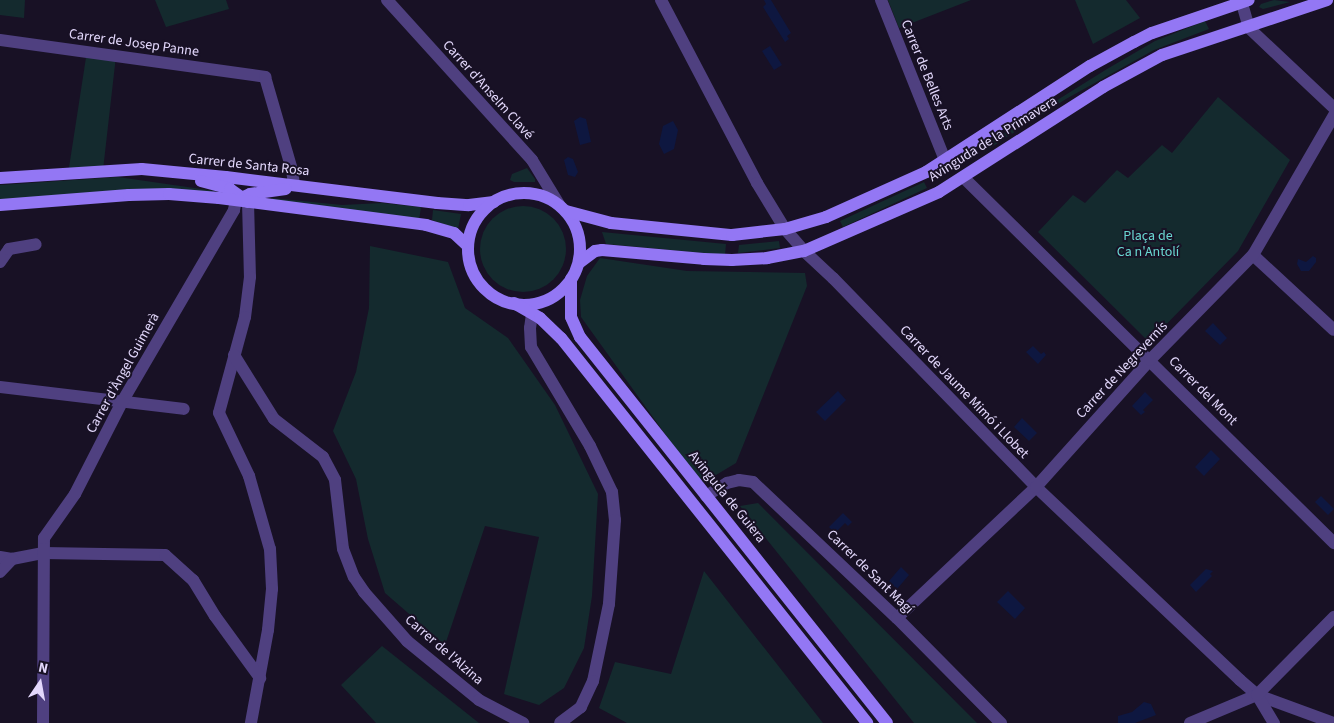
<!DOCTYPE html>
<html>
<head>
<meta charset="utf-8">
<style>
	body { margin:0 }
	#map { position:relative; width:1334px; height:723px; overflow:hidden; background:#181125; font-family:"Source Sans 3",sans-serif }
	div>[style] { position:absolute }
	[style*='--x'] { left:calc(var(--x)*1px); top:calc(var(--y)*1px); width:calc(var(--w)*1px); rotate:calc(var(--a)*1deg) }
	.green>* { inset:0; background:#142a2e }
	.round { border-radius:50% }
	.water>* { inset:0; background:#0e1740 }
	.street>* { height:12px; margin:-6px; padding:0 6px; transform-origin:6px; border-radius:6px; background:#4f4080 }
	.secondary>* { height:12px; margin:-6px; padding:0 6px; transform-origin:6px; border-radius:6px; background:#9377f4 }
	.secondary>.ring { margin:-6px; padding:0; box-sizing:content-box; background:none; border:12px solid #9377f4; border-radius:50% }
	span { translate:-50% -50%; white-space:nowrap; text-align:center; line-height:1.15; -webkit-text-stroke:4px #181125; paint-order:stroke }
	.street-label { font-size:14px; color:#e3d8fc }
	.park-label { font-size:14px; color:#69d7d1 }
	.north { position:absolute; left:15px; top:658px; width:50px; height:50px; -webkit-text-stroke:4px #181125; paint-order:stroke; rotate:12deg; font-size:14px; font-weight:700; line-height:20px; text-align:center; color:#e3d8fc }
	.north::after { content:''; display:block; margin:auto; width:18px; height:22px; background:#e3d8fc; clip-path:polygon(50% 0,100% 100%,50% 72%,0 100%) }
</style>
</head>
<body>
<div id="map">
	<div class="green">
		<div style="clip-path:polygon(0 0,25px 0,24px 18px,0 15px)"></div>
		<div style="clip-path:polygon(155px 0,226px 0,229px 9px,166px 27px)"></div>
		<div style="clip-path:polygon(888px 0,971px 0,899px 28px)"></div>
		<div style="clip-path:polygon(1075px 0,1126px 0,1140px 18px,1093px 44px)"></div>
		<div style="clip-path:polygon(1274px 0,1290px 2px,1263px 9px,1259px 7px,1261px 4px)"></div>
		<div style="clip-path:polygon(1205px 21px,1209px 29px,1154px 50px,1066px 99px,984px 152px,982px 147px,1107px 69px,1155px 41px)"></div>
		<div style="clip-path:polygon(87px 51px,116px 56px,103px 170px,68px 174px)"></div>
		<div style="clip-path:polygon(1218px 97px,1290px 160px,1238px 251px,1149px 342px,1038px 232px,1073px 195px,1085px 203px,1117px 170px,1128px 178px,1162px 145px,1172px 153px)"></div>
		<div style="clip-path:polygon(968px 154px,972px 158px,938px 179px,936px 175px)"></div>
		<div style="clip-path:polygon(527px 168px,535px 179px,535px 182px,514px 182px,510px 180px,512px 174px)"></div>
		<div style="clip-path:polygon(118px 177px,215px 191px,213px 194px,0 201px,0 185px)"></div>
		<div style="clip-path:polygon(924px 182px,927px 188px,843px 227px,840px 221px)"></div>
		<div style="clip-path:polygon(272px 198px,342px 205px,382px 203px,421px 207px,419px 221px,272px 201px)"></div>
		<div class="round" style="left:480px;top:206px;width:86px;height:86px"></div>
		<div style="clip-path:polygon(433px 210px,461px 214px,458px 229px,432px 220px)"></div>
		<div style="clip-path:polygon(602px 232px,726px 244px,725px 255px,606px 244px)"></div>
		<div style="clip-path:polygon(779px 241px,780px 248px,738px 253px,739px 245px)"></div>
		<div style="clip-path:polygon(370px 246px,448px 262px,465px 308px,508px 338px,555px 405px,598px 494px,592px 596px,584px 648px,564px 688px,539px 705px,504px 694px,539px 537px,485px 526px,445px 645px,385px 593px,368px 539px,356px 479px,333px 431px,356px 372px,369px 308px)"></div>
		<div style="clip-path:polygon(600px 258px,687px 271px,805px 273px,807px 286px,736px 463px,701px 484px,581px 317px,580px 300px,587px 276px)"></div>
		<div style="clip-path:polygon(758px 503px,977px 723px,914px 723px,740px 506px)"></div>
		<div style="clip-path:polygon(704px 571px,823px 723px,627px 723px,599px 708px,615px 662px,671px 674px)"></div>
		<div style="clip-path:polygon(382px 646px,479px 723px,376px 723px,341px 685px)"></div>
	</div>
	<div class="water">
		<div style="clip-path:polygon(764px 0,771px 0,791px 33px,787px 36px,789px 39px,785px 42px,763px 7px,766px 4px)"></div>
		<div style="clip-path:polygon(770px 46px,782px 65px,774px 70px,762px 51px)"></div>
		<div style="clip-path:polygon(580px 117px,586px 119px,591px 142px,580px 145px,574px 121px)"></div>
		<div style="clip-path:polygon(673px 121px,678px 130px,674px 149px,664px 154px,659px 144px,663px 126px)"></div>
		<div style="clip-path:polygon(568px 157px,573px 159px,578px 172px,575px 177px,568px 175px,564px 160px)"></div>
		<div style="clip-path:polygon(1313px 256px,1316px 258px,1316px 262px,1309px 271px,1301px 271px,1297px 264px,1298px 259px,1306px 262px)"></div>
		<div style="clip-path:polygon(1213px 323px,1227px 338px,1220px 345px,1205px 331px)"></div>
		<div style="clip-path:polygon(1033px 346px,1041px 354px,1044px 352px,1046px 355px,1038px 364px,1026px 352px)"></div>
		<div style="clip-path:polygon(838px 391px,846px 400px,825px 421px,816px 412px)"></div>
		<div style="clip-path:polygon(1145px 392px,1153px 400px,1143px 410px,1145px 412px,1141px 415px,1132px 406px)"></div>
		<div style="clip-path:polygon(1022px 418px,1037px 433px,1029px 441px,1014px 427px)"></div>
		<div style="clip-path:polygon(1211px 450px,1220px 459px,1204px 476px,1195px 467px)"></div>
		<div style="clip-path:polygon(1321px 496px,1334px 509px,1328px 515px,1315px 502px)"></div>
		<div style="clip-path:polygon(843px 513px,852px 522px,848px 526px,845px 523px,835px 533px,829px 527px)"></div>
		<div style="clip-path:polygon(901px 567px,909px 575px,897px 589px,889px 581px)"></div>
		<div style="clip-path:polygon(1206px 569px,1213px 571px,1210px 574px,1212px 576px,1196px 592px,1190px 585px)"></div>
		<div style="clip-path:polygon(1008px 591px,1025px 608px,1015px 619px,997px 602px)"></div>
		<div style="clip-path:polygon(1144px 702px,1151px 704px,1156px 715px,1135px 723px,1118px 723px,1118px 716px,1132px 712px)"></div>
	</div>
	<div class="street">
		<div style="--x:387;--y:0;--w:216;--a:47.8"></div>
		<div style="--x:532;--y:160;--w:54;--a:58.7"></div>
		<div style="--x:661;--y:0;--w:207;--a:62.3"></div>
		<div style="--x:757;--y:183;--w:54;--a:58.7"></div>
		<div style="--x:785;--y:229;--w:29;--a:49"></div>
		<div style="--x:804;--y:251;--w:40;--a:43"></div>
		<div style="--x:833;--y:278;--w:291;--a:45.8"></div>
		<div style="--x:1036;--y:487;--w:281;--a:43.4"></div>
		<div style="--x:1240;--y:680;--w:23;--a:41"></div>
		<div style="--x:1257;--y:695;--w:82;--a:20"></div>
		<div style="--x:881;--y:0;--w:172;--a:68.2"></div>
		<div style="--x:1241;--y:0;--w:29;--a:74"></div>
		<div style="--x:1249;--y:28;--w:117;--a:43.3"></div>
		<div style="--x:0;--y:40;--w:268;--a:7.9"></div>
		<div style="--x:265;--y:77;--w:97;--a:73.8"></div>
		<div style="--x:292;--y:170;--w:15;--a:82"></div>
		<div style="--x:964;--y:178;--w:520;--a:44.61"></div>
		<div style="--x:248;--y:202;--w:75;--a:88.5"></div>
		<div style="--x:250;--y:277;--w:40;--a:97.1"></div>
		<div style="--x:245;--y:317;--w:99;--a:105.2"></div>
		<div style="--x:219;--y:413;--w:70;--a:64.5"></div>
		<div style="--x:249;--y:476;--w:76;--a:74"></div>
		<div style="--x:270;--y:549;--w:40;--a:87.1"></div>
		<div style="--x:272;--y:589;--w:41;--a:95.6"></div>
		<div style="--x:268;--y:630;--w:95;--a:100.4"></div>
		<div style="--x:1253;--y:255;--w:110;--a:42.8"></div>
		<div style="--x:0;--y:262;--w:16;--a:-55"></div>
		<div style="--x:9;--y:249;--w:27;--a:-10"></div>
		<div style="--x:532;--y:314;--w:14;--a:98"></div>
		<div style="--x:530;--y:328;--w:19;--a:87"></div>
		<div style="--x:531;--y:347;--w:115;--a:59.2"></div>
		<div style="--x:590;--y:446;--w:51;--a:64.4"></div>
		<div style="--x:612;--y:492;--w:28;--a:84"></div>
		<div style="--x:615;--y:520;--w:84;--a:94.1"></div>
		<div style="--x:609;--y:604;--w:79;--a:101.7"></div>
		<div style="--x:593;--y:681;--w:29;--a:115"></div>
		<div style="--x:581;--y:707;--w:26;--a:143"></div>
		<div style="--x:234;--y:355;--w:75;--a:58"></div>
		<div style="--x:274;--y:419;--w:62;--a:37.8"></div>
		<div style="--x:323;--y:457;--w:26;--a:62"></div>
		<div style="--x:335;--y:480;--w:69;--a:83.4"></div>
		<div style="--x:343;--y:549;--w:30;--a:69"></div>
		<div style="--x:354;--y:577;--w:18;--a:56"></div>
		<div style="--x:364;--y:592;--w:65;--a:48.7"></div>
		<div style="--x:407;--y:641;--w:93;--a:39.3"></div>
		<div style="--x:479;--y:700;--w:50;--a:27.6"></div>
		<div style="--x:0;--y:387;--w:185;--a:6.8"></div>
		<div style="--x:706;--y:496;--w:25;--a:-32"></div>
		<div style="--x:727;--y:483;--w:12;--a:-14"></div>
		<div style="--x:739;--y:480;--w:14;--a:8"></div>
		<div style="--x:753;--y:482;--w:198;--a:43.4"></div>
		<div style="--x:897;--y:618;--w:148;--a:45.3"></div>
		<div style="--x:0;--y:557;--w:12;--a:9"></div>
		<div style="--x:12;--y:559;--w:32;--a:-11"></div>
		<div style="--x:43;--y:553;--w:122;--a:0.9"></div>
		<div style="--x:165;--y:555;--w:38;--a:42"></div>
		<div style="--x:193;--y:580;--w:42;--a:58.6"></div>
		<div style="--x:215;--y:616;--w:77;--a:54"></div>
		<div style="--x:0;--y:572;--w:18;--a:-47"></div>
		<div style="--x:897;--y:618;--w:191;--a:-43.3"></div>
		<div style="--x:1036;--y:487;--w:171;--a:-48.1"></div>
		<div style="--x:1150;--y:360;--w:147;--a:-45.6"></div>
		<div style="--x:1253;--y:255;--w:162;--a:-59.9"></div>
		<div style="--x:1257;--y:695;--w:33;--a:59"></div>
		<div style="--x:43;--y:723;--w:185;--a:-89.7"></div>
		<div style="--x:44;--y:538;--w:54;--a:-54.8"></div>
		<div style="--x:75;--y:494;--w:103;--a:-62.9"></div>
		<div style="--x:122;--y:402;--w:222;--a:-59.7"></div>
		<div style="--x:234;--y:210;--w:10;--a:-79"></div>
		<div style="--x:1190;--y:723;--w:73;--a:-22.7"></div>
		<div style="--x:1257;--y:695;--w:110;--a:-45.4"></div>
	</div>
	<div class="secondary">
		<div style="--x:0;--y:178;--w:142;--a:-3.6"></div>
		<div style="--x:142;--y:169;--w:84;--a:5.4"></div>
		<div style="--x:226;--y:177;--w:213;--a:7"></div>
		<div style="--x:437;--y:203;--w:32;--a:4"></div>
		<div style="--x:469;--y:205;--w:25;--a:-7"></div>
		<div style="--x:201;--y:181;--w:30;--a:15"></div>
		<div style="--x:230;--y:189;--w:22;--a:36"></div>
		<div class="ring" style="left:468px;top:193px;width:100px;height:100px"></div>
		<div style="--x:237;--y:200;--w:14;--a:-25"></div>
		<div style="--x:250;--y:194;--w:36;--a:-8"></div>
		<div style="--x:0;--y:205;--w:129;--a:-4.4"></div>
		<div style="--x:129;--y:195;--w:40;--a:-1.4"></div>
		<div style="--x:169;--y:194;--w:50;--a:4.6"></div>
		<div style="--x:219;--y:198;--w:209;--a:7.4"></div>
		<div style="--x:426;--y:225;--w:29;--a:16"></div>
		<div style="--x:454;--y:233;--w:18;--a:43"></div>
		<div style="--x:566;--y:211;--w:47;--a:14.9"></div>
		<div style="--x:611;--y:223;--w:122;--a:5.7"></div>
		<div style="--x:732;--y:235;--w:53;--a:-6.5"></div>
		<div style="--x:785;--y:229;--w:43;--a:-16.3"></div>
		<div style="--x:826;--y:217;--w:110;--a:-24.2"></div>
		<div style="--x:926;--y:172;--w:195;--a:-32.9"></div>
		<div style="--x:1090;--y:66;--w:50;--a:-28.6"></div>
		<div style="--x:1134;--y:42;--w:20;--a:-27"></div>
		<div style="--x:1152;--y:33;--w:102;--a:-18.8"></div>
		<div style="--x:579;--y:263;--w:20;--a:-37"></div>
		<div style="--x:595;--y:251;--w:7;--a:-8"></div>
		<div style="--x:602;--y:250;--w:102;--a:5"></div>
		<div style="--x:704;--y:259;--w:28;--a:2"></div>
		<div style="--x:732;--y:260;--w:35;--a:-3"></div>
		<div style="--x:767;--y:258;--w:38;--a:-11"></div>
		<div style="--x:804;--y:251;--w:147;--a:-23.6"></div>
		<div style="--x:939;--y:192;--w:195;--a:-32.6"></div>
		<div style="--x:1103;--y:87;--w:67;--a:-28.5"></div>
		<div style="--x:1162;--y:55;--w:174;--a:-18.4"></div>
		<div style="--x:571;--y:279;--w:38;--a:90"></div>
		<div style="--x:571;--y:317;--w:22;--a:66"></div>
		<div style="--x:580;--y:337;--w:493;--a:51.5"></div>
		<div style="--x:514;--y:303;--w:30;--a:30"></div>
		<div style="--x:540;--y:318;--w:29;--a:44"></div>
		<div style="--x:561;--y:338;--w:492;--a:51.5"></div>
	</div>
	<div class="street-label">
		<span style="left:134px;top:43px;rotate:8deg">Carrer de Josep Panne</span>
		<span style="left:927px;top:75px;rotate:68deg">Carrer de Belles Arts</span>
		<span style="left:488px;top:90px;rotate:48deg">Carrer d'Anselm Clavé</span>
		<span style="left:993px;top:139px;rotate:-32deg">Avinguda de la Primavera</span>
		<span style="left:249px;top:165px;rotate:6deg">Carrer de Santa Rosa</span>
		<span style="left:1122px;top:370px;rotate:-47deg">Carrer de Negrevernís</span>
		<span style="left:123px;top:373px;rotate:-61deg">Carrer d'Àngel Guimerà</span>
		<span style="left:1203px;top:391px;rotate:45deg">Carrer del Mont</span>
		<span style="left:964px;top:392px;rotate:46deg">Carrer de Jaume Mimó i Llobet</span>
		<span style="left:727px;top:497px;rotate:51deg">Avinguda de Guiera</span>
		<span style="left:870px;top:572px;rotate:44deg">Carrer de Sant Magí</span>
		<span style="left:444px;top:650px;rotate:41deg">Carrer de l'Alzina</span>
	</div>
	<div class="park-label">
		<span style="left:1148px;top:244px">Plaça de<br>Ca n'Antolí</span>
	</div>
	<div class="north">N</div>
</div>
</body>
</html>
